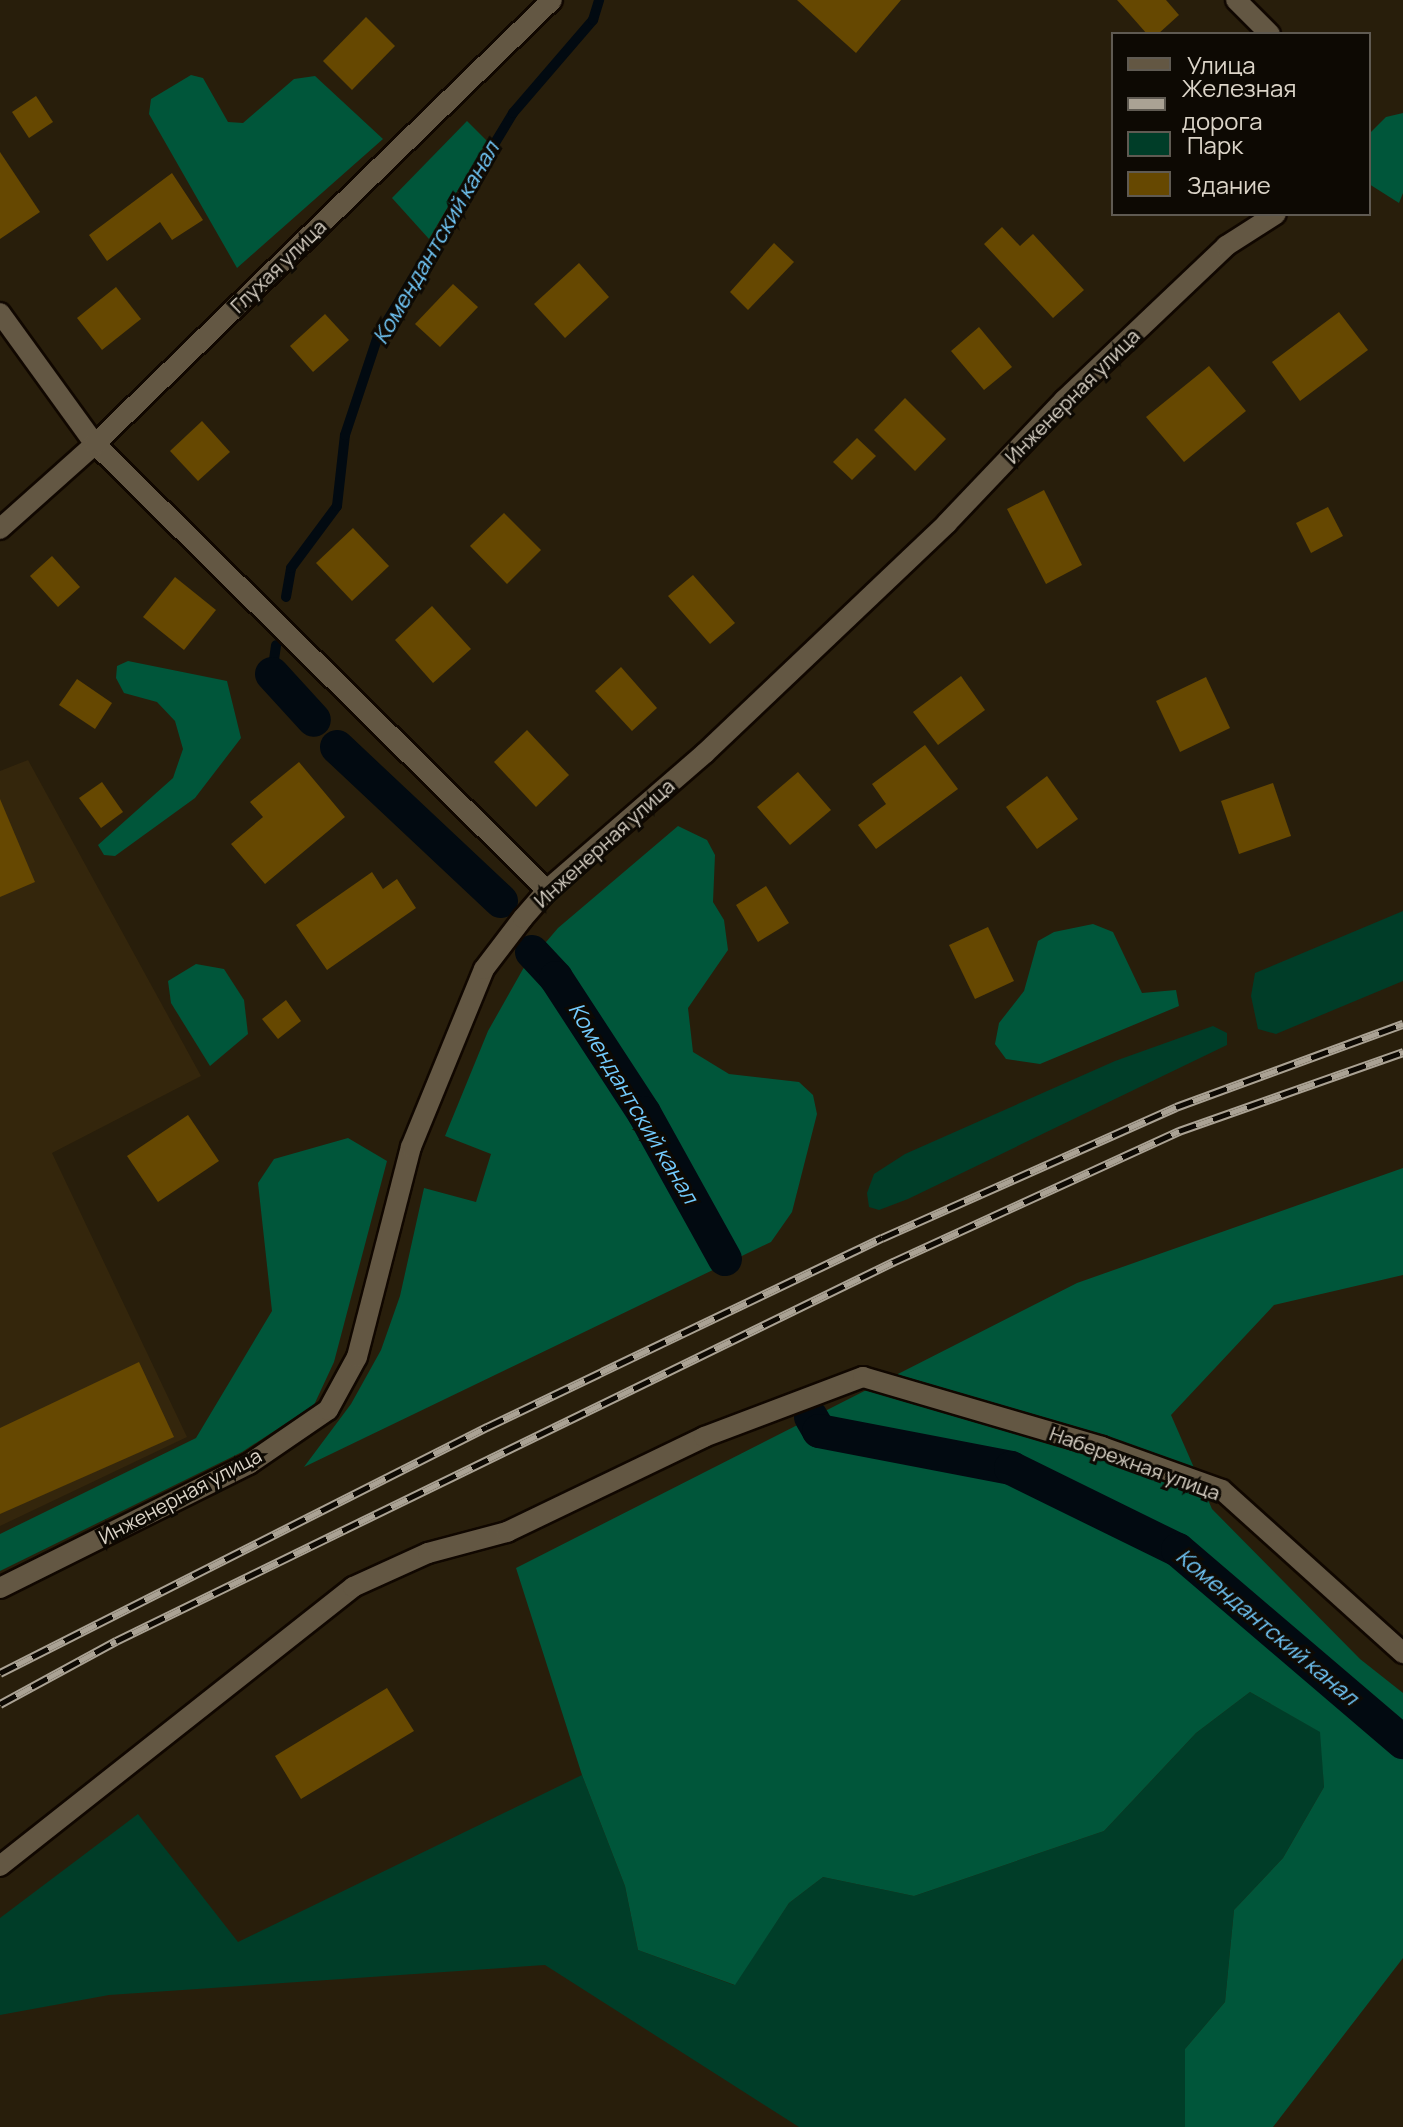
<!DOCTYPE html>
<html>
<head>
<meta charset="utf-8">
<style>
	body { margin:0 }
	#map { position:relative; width:1403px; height:2127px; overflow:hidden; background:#281e0b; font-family:Manrope,sans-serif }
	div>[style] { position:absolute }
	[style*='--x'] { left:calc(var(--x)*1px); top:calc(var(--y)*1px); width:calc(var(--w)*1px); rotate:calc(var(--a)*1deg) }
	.built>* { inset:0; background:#34260c }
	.green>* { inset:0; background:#003d28 }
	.forest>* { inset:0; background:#00563a }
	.stream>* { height:10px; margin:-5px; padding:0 5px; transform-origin:5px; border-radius:5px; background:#020a11 }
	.canal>* { height:34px; margin:-17px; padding:0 17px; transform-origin:17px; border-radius:17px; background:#020a11 }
	.building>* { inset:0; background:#664801 }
	.roads { filter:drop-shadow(2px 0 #100700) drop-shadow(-2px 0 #100700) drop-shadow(0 2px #100700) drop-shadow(0 -2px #100700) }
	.minor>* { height:20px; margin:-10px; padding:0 10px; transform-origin:10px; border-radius:10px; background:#635743 }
	.rail>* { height:9px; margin-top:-4.5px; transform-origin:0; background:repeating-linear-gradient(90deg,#0d0903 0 18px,#aaa294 0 36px); box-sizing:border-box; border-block:2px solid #aaa294 }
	span { translate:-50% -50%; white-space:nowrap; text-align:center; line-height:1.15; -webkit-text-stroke:6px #0d0903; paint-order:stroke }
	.street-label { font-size:20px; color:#dbd4c8 }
	.water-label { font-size:22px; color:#73cbfd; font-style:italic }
	.legend { position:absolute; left:1111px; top:32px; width:260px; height:184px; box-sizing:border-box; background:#0d0903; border:2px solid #5f5a52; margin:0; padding:10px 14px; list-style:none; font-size:24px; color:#dbd4c8 }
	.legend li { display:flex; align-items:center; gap:16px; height:40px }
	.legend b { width:40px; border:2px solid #5f5a52 }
</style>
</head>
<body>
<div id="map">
	<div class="built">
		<div style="clip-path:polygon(28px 760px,201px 1076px,52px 1153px,187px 1437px,0 1526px,0 771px)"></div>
	</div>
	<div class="green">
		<div style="clip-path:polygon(1403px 911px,1403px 981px,1276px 1034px,1258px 1029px,1251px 996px,1255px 973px)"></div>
		<div style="clip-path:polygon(1213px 1026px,1227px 1033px,1227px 1045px,908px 1199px,879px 1210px,869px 1207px,867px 1193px,874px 1174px,905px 1154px,1115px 1061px)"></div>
		<div style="clip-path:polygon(1250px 1692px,1321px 1732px,1324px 1787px,1283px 1858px,1234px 1910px,1225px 2002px,1185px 2049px,1185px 2127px,799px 2127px,545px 1965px,109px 1995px,0 2015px,0 1918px,138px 1814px,238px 1942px,582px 1775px,625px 1886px,638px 1950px,734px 1985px,789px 1903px,823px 1877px,914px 1896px,1104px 1831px,1196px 1733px)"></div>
	</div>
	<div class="forest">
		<div style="clip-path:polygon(191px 75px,203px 78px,228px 122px,243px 123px,294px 79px,315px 76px,383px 139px,237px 268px,149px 114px,151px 99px)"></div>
		<div style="clip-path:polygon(1403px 113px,1403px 193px,1399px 203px,1369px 184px,1369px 134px,1386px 117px)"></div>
		<div style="clip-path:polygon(467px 121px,487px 141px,429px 239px,392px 198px)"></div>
		<div style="clip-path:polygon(128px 661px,227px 681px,241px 738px,195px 798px,115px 856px,104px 855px,98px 845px,173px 778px,183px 749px,175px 721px,157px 702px,124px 693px,116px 678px,117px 666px)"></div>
		<div style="clip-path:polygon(678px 826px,707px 840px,715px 855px,713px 902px,724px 920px,728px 950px,688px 1008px,693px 1052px,729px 1074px,799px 1082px,813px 1095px,817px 1114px,792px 1212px,771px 1242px,304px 1467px,351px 1404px,381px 1350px,400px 1296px,424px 1188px,476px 1202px,491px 1154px,445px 1136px,488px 1031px,523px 969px,558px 928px)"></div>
		<div style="clip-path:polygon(1093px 924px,1113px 932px,1142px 993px,1176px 990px,1179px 1006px,1040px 1064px,1006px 1059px,995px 1044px,999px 1023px,1024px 991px,1038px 941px,1054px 932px)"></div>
		<div style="clip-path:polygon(196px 964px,224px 969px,244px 1000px,248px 1034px,210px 1066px,171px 1003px,168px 981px)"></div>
		<div style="clip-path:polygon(348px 1138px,387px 1161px,334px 1362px,314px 1405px,242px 1452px,0 1571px,0 1534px,196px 1438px,272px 1311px,258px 1183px,274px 1159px)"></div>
		<div style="clip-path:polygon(1403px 1168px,1403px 1275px,1274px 1305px,1171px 1415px,1212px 1509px,1360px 1659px,1403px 1693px,1403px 1958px,1273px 2127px,1185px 2127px,1185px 2049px,1225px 2002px,1234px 1910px,1283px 1858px,1324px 1787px,1320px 1732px,1250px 1692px,1196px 1733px,1104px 1831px,914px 1896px,823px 1877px,789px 1903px,735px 1985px,638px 1950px,625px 1886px,582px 1775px,516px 1568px,1077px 1283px)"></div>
	</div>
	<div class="stream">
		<div style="--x:286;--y:597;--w:29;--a:-80"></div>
		<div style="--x:291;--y:568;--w:77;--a:-53.4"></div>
		<div style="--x:337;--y:506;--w:71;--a:-83.6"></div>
		<div style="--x:345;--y:435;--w:104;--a:-71.6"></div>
		<div style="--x:378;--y:336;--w:261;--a:-58.8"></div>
		<div style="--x:513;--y:113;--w:123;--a:-49.3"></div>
		<div style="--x:593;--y:20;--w:21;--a:-73"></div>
		<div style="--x:272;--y:674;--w:29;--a:-82"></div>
	</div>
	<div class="canal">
		<div style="--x:272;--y:674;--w:62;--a:47.6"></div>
		<div style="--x:337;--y:747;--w:225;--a:43.2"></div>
		<div style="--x:532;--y:952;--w:35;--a:47"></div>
		<div style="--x:556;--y:978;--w:161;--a:56.9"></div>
		<div style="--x:644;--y:1113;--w:167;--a:61"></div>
		<div style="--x:811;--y:1417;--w:16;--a:60"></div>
		<div style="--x:819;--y:1431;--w:196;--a:10.9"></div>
		<div style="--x:1011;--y:1468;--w:186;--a:26.2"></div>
		<div style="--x:1178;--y:1550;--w:296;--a:40.5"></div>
	</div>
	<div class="building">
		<div style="clip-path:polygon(797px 0,901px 0,856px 53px)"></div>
		<div style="clip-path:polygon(1117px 0,1166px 0,1179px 15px,1158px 34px,1147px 34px)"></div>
		<div style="clip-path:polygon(366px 17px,395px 46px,352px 90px,323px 61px)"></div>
		<div style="clip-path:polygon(36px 96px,53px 122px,29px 138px,12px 112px)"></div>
		<div style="clip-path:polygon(0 152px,40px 212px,0 239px)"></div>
		<div style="clip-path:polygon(172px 173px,203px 220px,172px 240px,160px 222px,107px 261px,89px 235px)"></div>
		<div style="clip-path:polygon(1002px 227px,1020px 246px,1033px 234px,1084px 290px,1053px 318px,984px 244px)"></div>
		<div style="clip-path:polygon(774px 243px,794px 262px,748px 310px,730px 292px)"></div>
		<div style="clip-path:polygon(579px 263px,609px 297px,565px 338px,534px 304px)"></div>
		<div style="clip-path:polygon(453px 284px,478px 307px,440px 347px,415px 324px)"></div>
		<div style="clip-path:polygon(116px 287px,141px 319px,102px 350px,77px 318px)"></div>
		<div style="clip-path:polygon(1339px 312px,1368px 350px,1300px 401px,1272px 362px)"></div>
		<div style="clip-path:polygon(325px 314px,349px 340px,313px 372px,290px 346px)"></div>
		<div style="clip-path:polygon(979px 327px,1012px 367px,984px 390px,951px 351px)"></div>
		<div style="clip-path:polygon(1209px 366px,1246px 411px,1184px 462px,1146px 417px)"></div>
		<div style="clip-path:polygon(905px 398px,946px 439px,915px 471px,874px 430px)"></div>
		<div style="clip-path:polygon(202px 421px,230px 452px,198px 481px,170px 451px)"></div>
		<div style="clip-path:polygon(857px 438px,876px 456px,852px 480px,833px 462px)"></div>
		<div style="clip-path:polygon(1044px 490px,1082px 565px,1046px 584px,1007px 509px)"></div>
		<div style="clip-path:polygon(1328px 507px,1343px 536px,1311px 553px,1296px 523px)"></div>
		<div style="clip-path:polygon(504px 513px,541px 550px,507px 584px,470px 546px)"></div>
		<div style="clip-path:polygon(353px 528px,389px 566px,352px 601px,316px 563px)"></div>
		<div style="clip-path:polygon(52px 556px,80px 587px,58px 607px,30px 576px)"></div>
		<div style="clip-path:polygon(693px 575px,735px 623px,710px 644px,668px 596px)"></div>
		<div style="clip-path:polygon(175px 577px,216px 610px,184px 650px,143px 617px)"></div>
		<div style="clip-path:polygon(432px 606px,471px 649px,433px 683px,395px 640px)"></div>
		<div style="clip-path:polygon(621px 667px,657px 708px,632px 731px,595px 691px)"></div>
		<div style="clip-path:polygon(961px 676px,985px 710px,938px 745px,913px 712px)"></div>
		<div style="clip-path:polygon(1206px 677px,1230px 728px,1180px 752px,1156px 701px)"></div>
		<div style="clip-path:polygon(77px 679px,112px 703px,95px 729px,59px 705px)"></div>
		<div style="clip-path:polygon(527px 730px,569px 775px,536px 807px,494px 762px)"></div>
		<div style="clip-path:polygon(925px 745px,958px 789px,876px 849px,858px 825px,886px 804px,872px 784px)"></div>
		<div style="clip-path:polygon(299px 762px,345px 817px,265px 884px,231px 844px,263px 817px,250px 802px)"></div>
		<div style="clip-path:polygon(798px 772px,831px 810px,790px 845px,757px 807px)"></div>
		<div style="clip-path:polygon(1047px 776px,1078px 819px,1037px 849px,1006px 807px)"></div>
		<div style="clip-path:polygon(102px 782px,123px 812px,101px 828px,79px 798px)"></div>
		<div style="clip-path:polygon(1273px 783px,1291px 836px,1239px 854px,1221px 801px)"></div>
		<div style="clip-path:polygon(0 799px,35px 882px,0 897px)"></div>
		<div style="clip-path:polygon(372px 872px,383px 889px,397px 879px,416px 908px,327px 970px,296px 925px)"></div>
		<div style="clip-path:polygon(766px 886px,789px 923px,758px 942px,736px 905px)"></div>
		<div style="clip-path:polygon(988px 927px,1014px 981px,975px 999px,949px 945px)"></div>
		<div style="clip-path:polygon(286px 1000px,301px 1021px,278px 1039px,262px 1019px)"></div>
		<div style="clip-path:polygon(188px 1115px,219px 1161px,158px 1202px,127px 1156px)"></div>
		<div style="clip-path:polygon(139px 1362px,174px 1437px,0 1514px,0 1428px)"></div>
		<div style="clip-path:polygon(387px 1688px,414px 1731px,301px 1799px,275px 1756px)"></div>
	</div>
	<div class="roads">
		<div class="minor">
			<div style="--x:1236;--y:0;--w:48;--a:45"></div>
			<div style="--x:0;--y:313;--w:162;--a:54.1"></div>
			<div style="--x:95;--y:444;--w:635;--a:44.62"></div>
			<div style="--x:0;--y:529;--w:127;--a:-41.8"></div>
			<div style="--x:95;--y:444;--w:637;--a:-44.17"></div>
			<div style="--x:0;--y:1588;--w:278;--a:-26.5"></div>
			<div style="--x:249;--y:1464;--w:96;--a:-34.4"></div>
			<div style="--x:328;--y:1410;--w:60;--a:-61.3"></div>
			<div style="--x:357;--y:1357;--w:217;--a:-75.6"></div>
			<div style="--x:411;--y:1147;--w:192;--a:-67.7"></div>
			<div style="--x:484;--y:969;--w:64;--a:-52.6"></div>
			<div style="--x:523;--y:918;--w:37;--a:-49"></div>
			<div style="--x:547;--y:890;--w:209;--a:-40.9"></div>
			<div style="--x:705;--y:753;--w:334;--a:-43.5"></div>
			<div style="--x:947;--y:523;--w:170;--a:-46.4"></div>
			<div style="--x:1064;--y:400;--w:224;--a:-43.5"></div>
			<div style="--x:1226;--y:246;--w:59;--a:-32.6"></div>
			<div style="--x:0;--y:1866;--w:450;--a:-38.3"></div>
			<div style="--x:353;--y:1587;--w:82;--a:-24.4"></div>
			<div style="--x:428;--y:1553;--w:82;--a:-14.9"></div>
			<div style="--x:507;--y:1532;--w:219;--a:-25.7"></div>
			<div style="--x:704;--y:1437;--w:170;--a:-20.7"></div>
			<div style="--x:863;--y:1377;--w:249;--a:16.3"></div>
			<div style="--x:1102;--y:1447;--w:127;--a:19.7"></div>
			<div style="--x:1222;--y:1490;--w:244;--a:42"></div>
		</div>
	</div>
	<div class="rail">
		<div style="--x:0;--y:1673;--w:546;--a:-26.8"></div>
		<div style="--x:487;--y:1427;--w:438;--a:-25.6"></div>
		<div style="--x:882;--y:1238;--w:322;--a:-24"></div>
		<div style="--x:1176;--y:1107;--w:242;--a:-20.1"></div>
		<div style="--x:0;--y:1704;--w:132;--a:-28.5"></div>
		<div style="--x:116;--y:1641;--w:865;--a:-26"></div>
		<div style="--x:893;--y:1262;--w:315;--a:-24.6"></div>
		<div style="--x:1179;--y:1131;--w:238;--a:-19.4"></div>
	</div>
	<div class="street-label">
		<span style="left:278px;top:266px;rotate:-44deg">Глухая улица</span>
		<span style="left:1072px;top:396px;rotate:-45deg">Инженерная улица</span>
		<span style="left:604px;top:843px;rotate:-42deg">Инженерная улица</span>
		<span style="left:1135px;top:1463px;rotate:20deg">Набережная улица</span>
		<span style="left:180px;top:1496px;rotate:-28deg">Инженерная улица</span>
	</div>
	<div class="water-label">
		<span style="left:436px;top:243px;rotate:-60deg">Комендантский канал</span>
		<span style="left:633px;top:1103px;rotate:59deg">Комендантский канал</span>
		<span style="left:1267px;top:1627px;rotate:40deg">Комендантский канал</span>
	</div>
	<ul class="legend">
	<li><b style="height:10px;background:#635743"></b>Улица</li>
	<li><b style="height:10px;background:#aaa294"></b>Железная дорога</li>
	<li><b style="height:22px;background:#003d28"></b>Парк</li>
	<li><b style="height:22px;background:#664801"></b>Здание</li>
	</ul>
</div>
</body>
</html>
